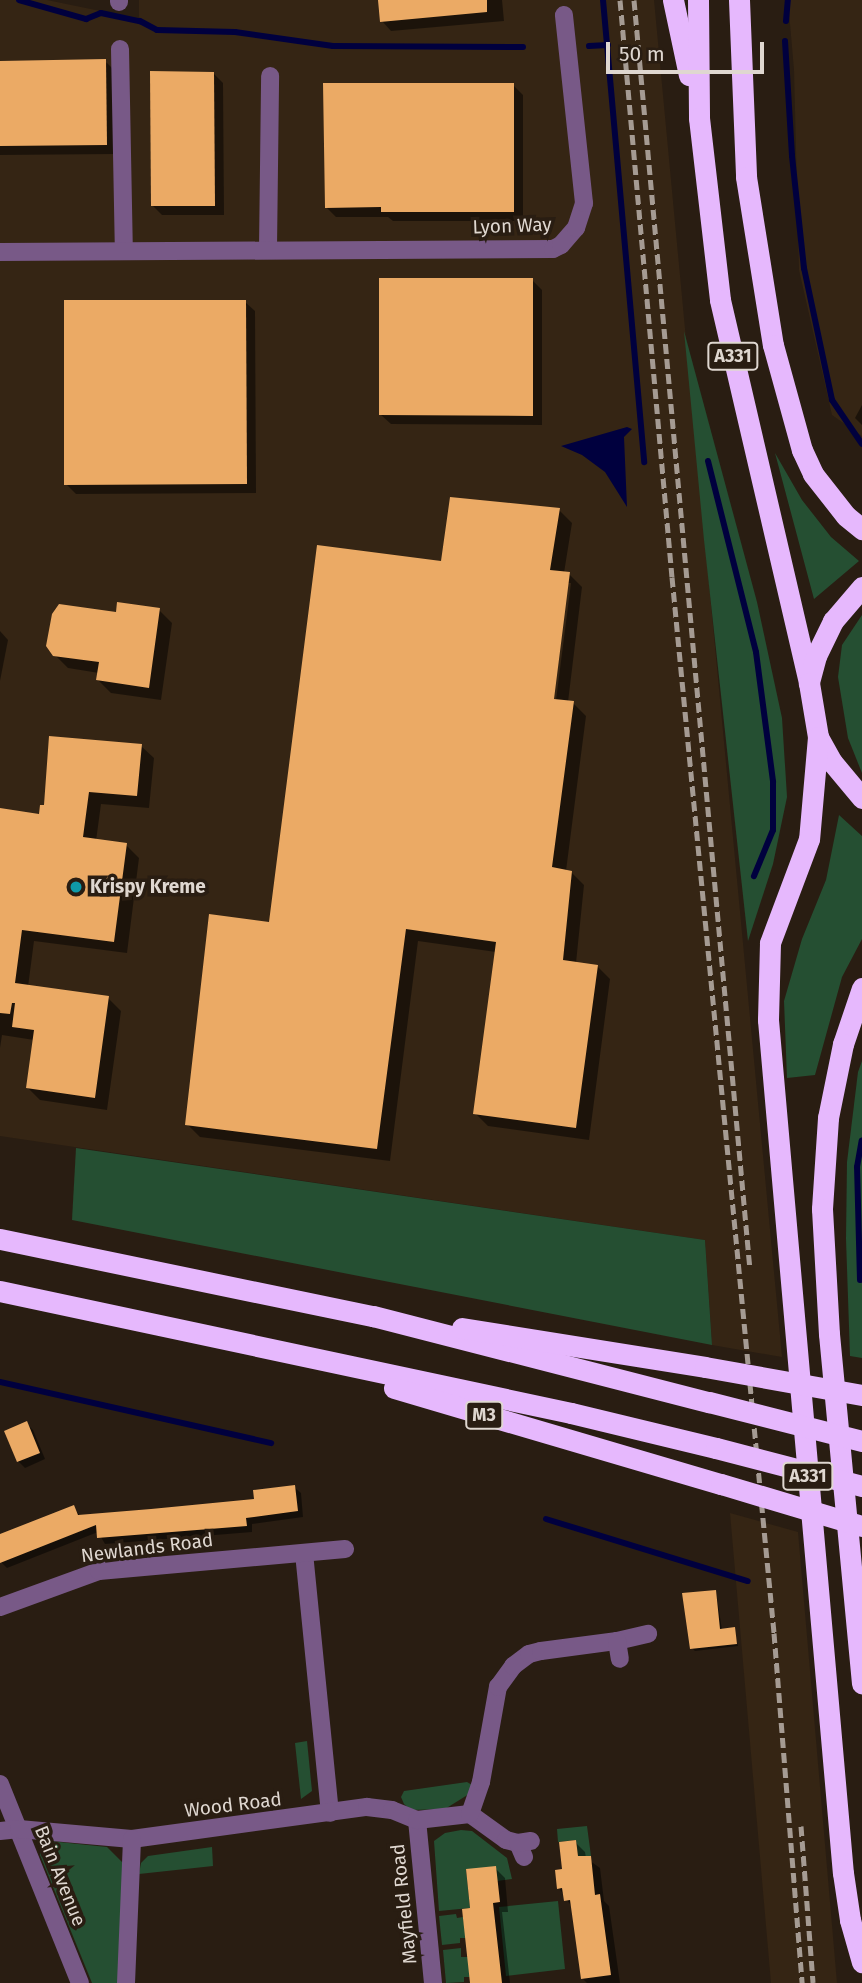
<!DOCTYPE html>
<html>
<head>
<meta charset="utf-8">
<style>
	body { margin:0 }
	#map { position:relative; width:862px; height:1983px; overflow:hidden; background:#291d12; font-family:"Fira Sans",sans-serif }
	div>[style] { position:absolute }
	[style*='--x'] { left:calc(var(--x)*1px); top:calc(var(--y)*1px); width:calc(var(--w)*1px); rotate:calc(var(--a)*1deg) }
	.built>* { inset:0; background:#352514 }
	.green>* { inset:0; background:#254f32 }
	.water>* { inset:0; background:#00003e }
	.shadow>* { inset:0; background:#0007 }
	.stream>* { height:6px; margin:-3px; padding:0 3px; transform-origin:3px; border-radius:3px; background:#00003e }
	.building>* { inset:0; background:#ebaa65 }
	.minor>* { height:18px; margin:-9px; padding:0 9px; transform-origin:9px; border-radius:9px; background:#785987 }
	.highway>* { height:21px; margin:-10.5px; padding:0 10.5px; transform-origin:10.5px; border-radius:10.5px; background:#e6b8fd }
	.rail>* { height:5px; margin-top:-2.5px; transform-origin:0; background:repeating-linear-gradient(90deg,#a59b93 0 10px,transparent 0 15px) }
	.highway-bridge>* { height:21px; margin:-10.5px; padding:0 10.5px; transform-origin:10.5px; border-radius:10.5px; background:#e6b8fd }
	.dots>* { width:19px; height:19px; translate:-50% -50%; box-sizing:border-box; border:4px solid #291d12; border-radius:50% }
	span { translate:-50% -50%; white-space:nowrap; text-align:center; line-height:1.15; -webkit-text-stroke:7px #291d12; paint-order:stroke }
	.shield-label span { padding:2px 5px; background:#291d12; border:2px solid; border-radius:5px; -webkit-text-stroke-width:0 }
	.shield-label { font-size:18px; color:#dfd7d0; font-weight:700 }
	.street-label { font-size:19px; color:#dfd7d0 }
	.poi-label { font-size:19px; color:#dfd7d0; font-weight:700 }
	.left { translate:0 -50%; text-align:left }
	.scale { position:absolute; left:606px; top:42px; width:158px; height:32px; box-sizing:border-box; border:4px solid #dfd7d0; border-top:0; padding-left:9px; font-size:21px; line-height:24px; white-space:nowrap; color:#dfd7d0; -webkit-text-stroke:5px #291d12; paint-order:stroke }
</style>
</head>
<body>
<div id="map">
	<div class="built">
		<div style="clip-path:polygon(0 0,47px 0,139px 19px,139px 0,654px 0,782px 1357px,712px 1345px,705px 1240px,0 1136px)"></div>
		<div style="clip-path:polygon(788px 0,862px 0,862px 436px,832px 415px,799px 270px,794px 70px)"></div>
		<div style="clip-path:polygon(730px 1513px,798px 1532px,837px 1983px,771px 1983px)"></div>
	</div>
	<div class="green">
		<div style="clip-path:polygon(684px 331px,757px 602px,782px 718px,787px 797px,773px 864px,748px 941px,704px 540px)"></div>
		<div style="clip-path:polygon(775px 453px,802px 500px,831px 537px,859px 561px,814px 599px)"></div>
		<div style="clip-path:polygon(862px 615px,862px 773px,848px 738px,838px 677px,842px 645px)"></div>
		<div style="clip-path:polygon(839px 815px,862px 836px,862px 939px,842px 977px,815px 1075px,787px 1078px,784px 1001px,802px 939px,826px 880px)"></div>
		<div style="clip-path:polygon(862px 1061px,862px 1358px,850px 1356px,846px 1239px,847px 1162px,858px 1072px)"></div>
		<div style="clip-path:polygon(76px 1148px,705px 1240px,712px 1345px,72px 1220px)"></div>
		<div style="clip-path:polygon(307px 1741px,312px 1791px,301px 1799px,295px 1743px)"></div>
		<div style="clip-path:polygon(467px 1782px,472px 1785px,469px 1794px,445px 1809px,411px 1810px,404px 1804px,401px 1797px,404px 1791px)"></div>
		<div style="clip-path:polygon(587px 1826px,591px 1856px,578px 1857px,576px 1840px,558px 1842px,557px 1829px)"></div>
		<div style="clip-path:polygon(461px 1830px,472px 1831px,507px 1858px,512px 1879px,497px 1881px,466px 1869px,470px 1908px,439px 1911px,434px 1841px,445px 1833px)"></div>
		<div style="clip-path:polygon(49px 1841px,107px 1847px,123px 1863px,122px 1983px,92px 1983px,40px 1855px,42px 1846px)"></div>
		<div style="clip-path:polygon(212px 1847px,213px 1866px,139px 1874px,141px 1863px,148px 1856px)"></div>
		<div style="clip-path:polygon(558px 1901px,565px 1969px,506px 1976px,499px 1907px)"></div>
		<div style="clip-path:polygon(456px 1914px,457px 1918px,463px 1917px,466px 1938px,460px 1938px,460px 1943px,442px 1945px,439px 1916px)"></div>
		<div style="clip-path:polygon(461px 1948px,461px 1957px,468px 1957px,470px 1977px,464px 1977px,464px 1982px,446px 1983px,443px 1950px)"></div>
	</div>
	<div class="water">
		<div style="clip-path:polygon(627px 427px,632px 429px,624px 437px,627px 507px,605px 472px,582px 455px,561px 446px)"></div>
	</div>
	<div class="shadow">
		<div style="clip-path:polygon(380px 0,502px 0,504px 21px,391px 31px,382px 21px)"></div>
		<div style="clip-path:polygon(105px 61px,115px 71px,116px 154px,0 155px,0 62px)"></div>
		<div style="clip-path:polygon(213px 73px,223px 83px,224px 215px,162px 215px,152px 205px)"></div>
		<div style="clip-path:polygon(513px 85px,523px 95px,523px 221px,393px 221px,388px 217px,336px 217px,326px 207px)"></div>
		<div style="clip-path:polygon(532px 280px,542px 290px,542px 425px,391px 424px,381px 415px)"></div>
		<div style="clip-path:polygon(245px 302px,255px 311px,256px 493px,76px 494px,66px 484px)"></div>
		<div style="clip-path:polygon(862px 405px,862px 425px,855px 418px)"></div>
		<div style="clip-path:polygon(evenodd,559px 510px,572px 523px,564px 573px,569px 574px,582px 587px,568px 702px,573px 703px,586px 716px,566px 871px,571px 872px,584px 885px,576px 963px,597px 966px,610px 979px,589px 1140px,488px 1126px,475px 1113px,496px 952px,418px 941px,390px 1161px,200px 1137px,187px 1124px,270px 924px,443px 563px,559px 510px,567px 583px,571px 583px,555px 708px,551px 708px,567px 583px)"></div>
		<div style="clip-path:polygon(159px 610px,172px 623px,161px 700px,111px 693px,98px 680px,99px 673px,68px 668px,55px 655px,117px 614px)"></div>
		<div style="clip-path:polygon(0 631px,8px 640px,0 681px)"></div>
		<div style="clip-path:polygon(141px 746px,154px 758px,149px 808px,101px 804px,96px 841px,126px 845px,139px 858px,127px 953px,34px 941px,28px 987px,108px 998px,121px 1011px,107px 1110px,40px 1100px,28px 1088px,34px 1040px,2px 1035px,0 1048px,0 810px,41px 816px)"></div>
		<div style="clip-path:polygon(26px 1423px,33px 1430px,45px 1459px,25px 1468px,18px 1461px)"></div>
		<div style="clip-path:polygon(294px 1487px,301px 1493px,303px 1517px,252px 1524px,252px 1532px,105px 1544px,98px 1532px,7px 1568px,0 1561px,0 1536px,73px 1507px,81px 1517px,256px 1501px)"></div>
		<div style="clip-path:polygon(716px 1591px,722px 1630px,734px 1629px,738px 1646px,695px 1651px,692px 1648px)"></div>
		<div style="clip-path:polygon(575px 1842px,585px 1852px,586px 1858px,600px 1868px,604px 1901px,609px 1906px,620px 1983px,587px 1983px,582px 1978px,572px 1907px,559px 1888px)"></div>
		<div style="clip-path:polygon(495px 1868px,505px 1878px,508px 1912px,502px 1912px,510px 1983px,472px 1983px,472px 1909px)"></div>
	</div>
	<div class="stream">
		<div style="--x:19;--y:0;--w:70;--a:15.8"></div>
		<div style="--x:86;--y:19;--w:16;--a:-22"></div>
		<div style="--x:101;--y:13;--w:40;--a:12"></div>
		<div style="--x:140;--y:21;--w:19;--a:28"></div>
		<div style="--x:157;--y:30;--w:78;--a:1.5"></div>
		<div style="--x:235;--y:32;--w:99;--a:8.1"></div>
		<div style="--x:333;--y:46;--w:190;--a:0.3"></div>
		<div style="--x:603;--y:0;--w:464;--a:84.9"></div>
		<div style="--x:786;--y:21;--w:21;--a:-85"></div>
		<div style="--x:785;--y:41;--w:115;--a:86.5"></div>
		<div style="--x:792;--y:156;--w:113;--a:83.9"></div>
		<div style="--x:804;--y:268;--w:135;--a:78"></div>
		<div style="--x:832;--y:400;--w:53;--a:55.7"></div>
		<div style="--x:589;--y:46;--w:19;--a:-3"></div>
		<div style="--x:708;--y:461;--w:197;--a:75.9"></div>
		<div style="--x:756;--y:652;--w:131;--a:82.5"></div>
		<div style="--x:773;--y:782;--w:48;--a:90"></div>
		<div style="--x:773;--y:830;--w:50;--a:112.4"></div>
		<div style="--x:860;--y:1280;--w:113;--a:-91.5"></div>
		<div style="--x:857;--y:1167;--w:27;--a:-80"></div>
		<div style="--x:0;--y:1382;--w:278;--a:12.7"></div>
		<div style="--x:546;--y:1519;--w:211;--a:17.1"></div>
	</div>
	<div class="building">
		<div style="clip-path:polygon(378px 0,487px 0,487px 12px,380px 22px)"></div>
		<div style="clip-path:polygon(106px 59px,107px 145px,0 146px,0 61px)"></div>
		<div style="clip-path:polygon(150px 71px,214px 72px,215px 206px,151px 206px)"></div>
		<div style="clip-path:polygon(323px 83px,514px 83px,514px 212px,381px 212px,381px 207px,325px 208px)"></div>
		<div style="clip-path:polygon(379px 278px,533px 278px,533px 416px,379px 415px)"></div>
		<div style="clip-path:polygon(64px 300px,246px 300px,247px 484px,64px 485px)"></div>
		<div style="clip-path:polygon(450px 497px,560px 508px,550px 570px,570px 572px,554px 699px,574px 701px,552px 867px,572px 871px,563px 960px,598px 965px,576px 1128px,473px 1114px,496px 942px,406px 929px,377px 1149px,185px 1125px,209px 914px,269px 922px,317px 545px,441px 561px)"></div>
		<div style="clip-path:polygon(117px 602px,160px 608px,149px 688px,96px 680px,99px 662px,53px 656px,46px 646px,52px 614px,59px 604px,116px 612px)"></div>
		<div style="clip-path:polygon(49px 736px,142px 744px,137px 796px,89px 792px,83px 837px,127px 843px,114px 942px,22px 930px,15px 983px,109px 996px,95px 1098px,26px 1088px,34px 1030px,12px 1027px,15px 1003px,12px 1003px,10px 1014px,0 1013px,0 808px,39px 814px,40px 805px,44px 805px)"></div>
		<div style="clip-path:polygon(27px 1421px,40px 1453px,17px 1462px,4px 1431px)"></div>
		<div style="clip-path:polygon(295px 1485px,298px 1511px,246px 1518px,247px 1526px,97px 1538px,96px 1525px,0 1563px,0 1534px,74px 1505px,78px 1515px,151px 1509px,254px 1499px,253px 1490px)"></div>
		<div style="clip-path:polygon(716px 1590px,720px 1629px,735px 1627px,737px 1644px,690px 1649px,682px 1593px)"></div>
		<div style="clip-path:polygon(576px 1840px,578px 1856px,591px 1856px,595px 1895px,600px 1894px,611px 1975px,581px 1979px,570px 1900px,564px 1901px,562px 1888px,557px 1889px,555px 1870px,562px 1869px,559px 1842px)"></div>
		<div style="clip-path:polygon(496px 1866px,500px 1902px,493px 1903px,502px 1983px,470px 1983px,462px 1909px,470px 1908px,466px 1869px)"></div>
	</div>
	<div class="minor">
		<div style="--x:119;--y:0;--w:2;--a:90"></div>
		<div style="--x:120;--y:49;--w:202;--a:88.9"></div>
		<div style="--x:268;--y:249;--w:173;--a:-89.3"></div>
		<div style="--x:0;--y:252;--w:553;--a:-0.31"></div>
		<div style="--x:553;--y:249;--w:9;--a:-27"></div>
		<div style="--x:561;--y:245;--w:23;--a:-49"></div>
		<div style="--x:576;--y:228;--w:26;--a:-72"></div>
		<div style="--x:584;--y:203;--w:189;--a:-96.1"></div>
		<div style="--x:304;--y:1553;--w:261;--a:84.3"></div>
		<div style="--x:0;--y:1607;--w:105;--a:-20"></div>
		<div style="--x:99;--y:1571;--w:247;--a:-5.1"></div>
		<div style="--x:617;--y:1641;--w:32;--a:-13"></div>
		<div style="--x:0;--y:1784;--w:214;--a:68.1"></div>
		<div style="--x:470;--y:1814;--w:44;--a:35.8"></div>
		<div style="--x:506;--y:1840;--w:12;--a:14"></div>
		<div style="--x:417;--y:1820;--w:164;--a:84.4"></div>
		<div style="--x:0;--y:1831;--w:19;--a:-6"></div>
		<div style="--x:19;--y:1829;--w:113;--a:5.1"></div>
		<div style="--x:132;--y:1839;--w:237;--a:-7.8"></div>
		<div style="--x:367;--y:1807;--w:25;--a:7"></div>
		<div style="--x:392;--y:1810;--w:27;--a:22"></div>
		<div style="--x:417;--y:1820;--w:53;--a:-6.5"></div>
		<div style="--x:470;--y:1814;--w:34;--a:-71"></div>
		<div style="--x:481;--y:1782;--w:97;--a:-79.9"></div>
		<div style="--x:498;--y:1687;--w:26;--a:-54"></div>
		<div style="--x:513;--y:1666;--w:20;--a:-37"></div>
		<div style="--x:529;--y:1654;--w:12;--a:-14"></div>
		<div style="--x:541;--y:1651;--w:77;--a:-7.5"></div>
		<div style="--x:617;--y:1641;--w:18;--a:81"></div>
		<div style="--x:524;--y:1857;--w:15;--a:-113"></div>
		<div style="--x:518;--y:1843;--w:13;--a:-9"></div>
		<div style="--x:126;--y:1983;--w:144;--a:-87.6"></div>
	</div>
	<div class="highway">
		<div style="--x:673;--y:0;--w:77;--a:78"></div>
		<div style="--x:698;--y:0;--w:118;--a:89.5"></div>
		<div style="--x:699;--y:118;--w:183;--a:83.4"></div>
		<div style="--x:720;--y:300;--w:393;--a:76.9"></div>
		<div style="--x:739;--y:0;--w:177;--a:87.7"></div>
		<div style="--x:746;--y:177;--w:170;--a:80.9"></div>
		<div style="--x:773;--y:345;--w:109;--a:74.6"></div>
		<div style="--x:802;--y:450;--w:26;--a:65"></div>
		<div style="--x:813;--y:474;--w:53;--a:51.8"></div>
		<div style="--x:846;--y:516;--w:21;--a:39"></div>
		<div style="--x:862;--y:587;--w:45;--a:130.5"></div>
		<div style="--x:833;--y:621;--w:39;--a:116"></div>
		<div style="--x:816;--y:656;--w:28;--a:105"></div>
		<div style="--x:809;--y:683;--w:55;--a:80.5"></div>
		<div style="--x:818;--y:737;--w:29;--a:61"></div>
		<div style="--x:832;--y:762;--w:47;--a:50.2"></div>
		<div style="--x:818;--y:737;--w:102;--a:95"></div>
		<div style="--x:809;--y:839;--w:111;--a:110.6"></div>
		<div style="--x:770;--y:943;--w:77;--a:91.5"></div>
		<div style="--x:768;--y:1020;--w:856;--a:84.98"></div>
		<div style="--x:843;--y:1873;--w:48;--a:81.5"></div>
		<div style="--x:850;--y:1920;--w:44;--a:74.1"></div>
		<div style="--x:862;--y:988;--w:59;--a:108.7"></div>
		<div style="--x:843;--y:1044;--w:76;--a:101.5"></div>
		<div style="--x:828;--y:1118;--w:91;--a:93.8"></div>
		<div style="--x:822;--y:1209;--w:125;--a:86.8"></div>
		<div style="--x:829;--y:1334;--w:351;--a:84.6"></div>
		<div style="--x:0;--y:1239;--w:381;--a:11.7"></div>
		<div style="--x:373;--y:1316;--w:347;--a:14.4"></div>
		<div style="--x:0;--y:1291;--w:584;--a:12.06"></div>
		<div style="--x:571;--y:1413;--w:149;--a:13.6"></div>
		<div style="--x:462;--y:1328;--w:246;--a:9.1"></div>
		<div style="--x:394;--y:1388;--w:341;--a:16.4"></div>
	</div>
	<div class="rail">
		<div style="--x:620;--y:0;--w:579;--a:84.85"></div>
		<div style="--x:672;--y:577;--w:1061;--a:84.48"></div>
		<div style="--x:774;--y:1633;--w:351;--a:85.4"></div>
		<div style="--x:634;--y:0;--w:1274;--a:84.78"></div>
		<div style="--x:801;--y:1826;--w:157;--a:85.6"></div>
	</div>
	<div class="highway-bridge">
		<div style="--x:705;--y:1367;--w:159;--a:10.1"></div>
		<div style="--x:709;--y:1402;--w:158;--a:14.3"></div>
		<div style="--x:716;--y:1448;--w:151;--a:14.6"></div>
		<div style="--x:721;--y:1484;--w:147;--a:16.6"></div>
	</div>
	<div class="dots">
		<div style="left:76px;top:887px;background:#0f9aa8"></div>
	</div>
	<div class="shield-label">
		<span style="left:733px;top:356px">A331</span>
		<span style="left:484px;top:1415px">M3</span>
		<span style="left:808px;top:1476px">A331</span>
	</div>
	<div class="street-label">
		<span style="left:512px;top:226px;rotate:-2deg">Lyon Way</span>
		<span style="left:147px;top:1548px;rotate:-7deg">Newlands Road</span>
		<span style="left:233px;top:1805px;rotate:-7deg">Wood Road</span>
		<span style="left:60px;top:1876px;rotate:68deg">Bain Avenue</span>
		<span style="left:404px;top:1904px;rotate:-96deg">Mayfield Road</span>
	</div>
	<div class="poi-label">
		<span class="left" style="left:90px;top:887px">Krispy Kreme</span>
	</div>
	<div class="scale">50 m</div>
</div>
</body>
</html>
